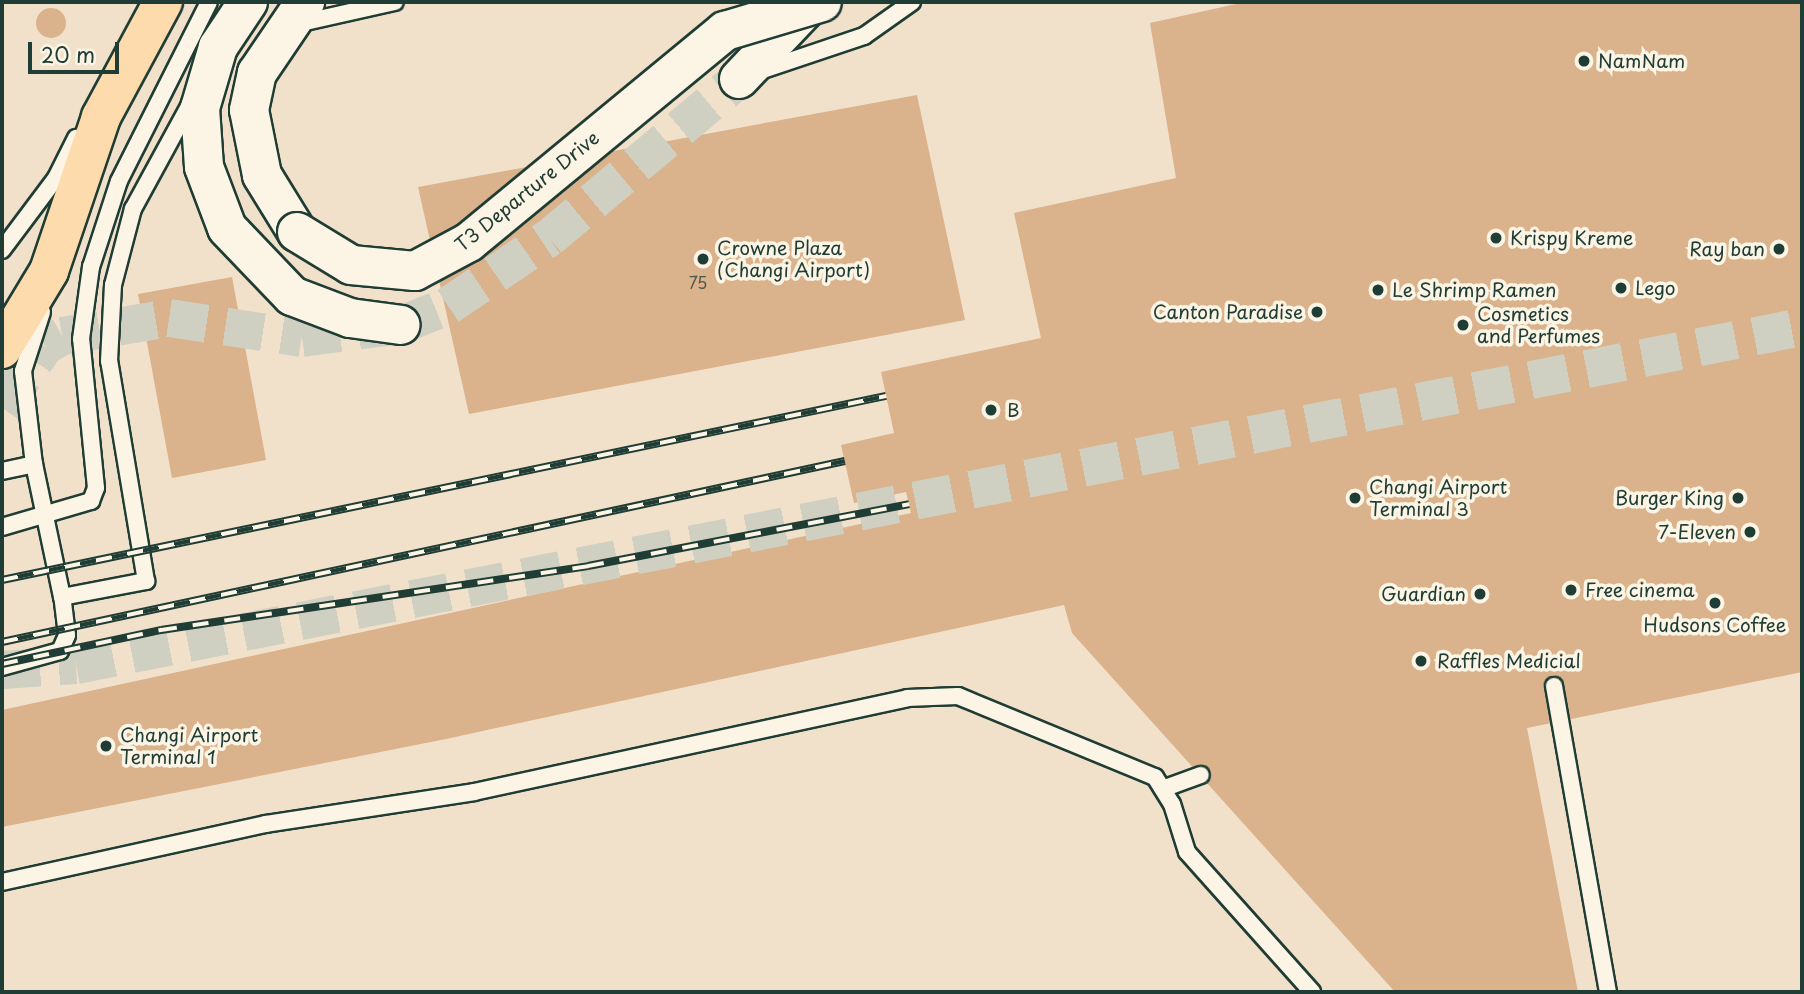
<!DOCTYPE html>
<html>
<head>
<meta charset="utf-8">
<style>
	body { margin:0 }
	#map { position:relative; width:1804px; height:994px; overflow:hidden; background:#fcf5e5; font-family:"Playpen Sans",sans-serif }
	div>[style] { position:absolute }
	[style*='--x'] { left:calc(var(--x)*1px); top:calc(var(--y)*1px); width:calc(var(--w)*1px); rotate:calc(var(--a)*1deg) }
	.built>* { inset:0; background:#f2e1ca }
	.building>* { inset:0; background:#dab28b }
	.round { border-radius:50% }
	.secondary-tunnel>* { height:38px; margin-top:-19px; transform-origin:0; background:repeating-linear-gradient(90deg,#d0d0c2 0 38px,transparent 0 57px) }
	.roads { filter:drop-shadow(2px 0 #1f3d34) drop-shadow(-2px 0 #1f3d34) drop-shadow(0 2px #1f3d34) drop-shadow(0 -2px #1f3d34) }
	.service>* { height:16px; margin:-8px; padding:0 8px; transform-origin:8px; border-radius:8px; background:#fcf5e5 }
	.secondary>* { height:38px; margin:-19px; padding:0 19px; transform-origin:19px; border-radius:19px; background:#fcf5e5 }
	.trunk>* { height:38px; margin:-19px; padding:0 19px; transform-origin:19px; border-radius:19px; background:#fedbac }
	.rail>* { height:8px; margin-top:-4px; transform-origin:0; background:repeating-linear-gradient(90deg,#fcf5e5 0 16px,#1f3d34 0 32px); box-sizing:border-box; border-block:2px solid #1f3d34 }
	.bridges { filter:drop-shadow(2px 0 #1f3d34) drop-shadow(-2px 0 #1f3d34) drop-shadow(0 2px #1f3d34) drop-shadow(0 -2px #1f3d34) }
	.secondary-bridge>* { height:38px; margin:-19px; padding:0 19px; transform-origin:19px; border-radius:19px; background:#fcf5e5 }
	.dots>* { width:19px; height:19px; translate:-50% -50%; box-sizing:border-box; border:4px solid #fcf5e5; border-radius:50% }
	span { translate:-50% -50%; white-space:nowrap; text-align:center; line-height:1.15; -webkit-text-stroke:7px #fcf5e5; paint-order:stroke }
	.number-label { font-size:16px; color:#4e5a4a }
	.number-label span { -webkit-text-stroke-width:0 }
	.poi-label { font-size:19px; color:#1f3d34 }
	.left { translate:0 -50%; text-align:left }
	.right { translate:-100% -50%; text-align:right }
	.street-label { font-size:19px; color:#1f3d34 }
	.frame { position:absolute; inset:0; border:4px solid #1f3d34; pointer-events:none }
	.scale { position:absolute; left:28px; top:42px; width:91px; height:32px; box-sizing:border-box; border:4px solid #1f3d34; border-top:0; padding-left:9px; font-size:21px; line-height:24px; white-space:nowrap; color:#1f3d34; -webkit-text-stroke:5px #fcf5e5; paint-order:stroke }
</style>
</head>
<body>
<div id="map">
	<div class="built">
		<div style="clip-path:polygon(2px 2px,1802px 2px,1802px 992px,2px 992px)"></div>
	</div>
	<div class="building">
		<div style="clip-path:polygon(1245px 2px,1802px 2px,1802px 672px,1527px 728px,1578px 992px,1395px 992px,1072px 633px,1064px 605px,446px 739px,2px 827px,2px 710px,911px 513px,906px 492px,854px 503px,841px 445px,894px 433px,881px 372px,1041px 338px,1014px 213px,1176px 178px,1150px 23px)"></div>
		<div class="round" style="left:36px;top:8px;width:30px;height:30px"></div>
		<div style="clip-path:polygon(917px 95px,965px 320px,469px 414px,418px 187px)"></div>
		<div style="clip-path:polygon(232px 277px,266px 460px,172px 478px,138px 294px)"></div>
	</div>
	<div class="secondary-tunnel">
		<div style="--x:2;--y:408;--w:75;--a:-55.3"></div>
		<div style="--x:45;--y:346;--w:20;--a:-30"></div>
		<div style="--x:62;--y:336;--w:109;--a:-9.5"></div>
		<div style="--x:169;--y:318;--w:134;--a:8.6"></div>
		<div style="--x:302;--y:338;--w:100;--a:-7.5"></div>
		<div style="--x:401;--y:325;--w:51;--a:-22"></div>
		<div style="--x:448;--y:306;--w:122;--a:-34"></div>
		<div style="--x:549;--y:238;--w:248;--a:-39.9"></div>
		<div style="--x:2;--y:670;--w:74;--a:-3.9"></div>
		<div style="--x:76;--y:665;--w:1759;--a:-11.08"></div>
	</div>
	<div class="roads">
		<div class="service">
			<div style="--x:301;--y:23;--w:96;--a:-12.6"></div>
			<div style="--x:760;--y:71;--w:110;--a:-18.6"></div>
			<div style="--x:864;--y:36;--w:59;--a:-35.3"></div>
			<div style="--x:2;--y:250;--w:90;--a:-53.1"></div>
			<div style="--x:56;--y:178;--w:45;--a:-63.4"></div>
			<div style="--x:42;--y:312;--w:62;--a:107.9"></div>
			<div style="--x:23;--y:371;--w:94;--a:83.3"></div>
			<div style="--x:34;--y:464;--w:136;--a:78.1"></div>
			<div style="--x:62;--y:597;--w:86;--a:-10.8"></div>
			<div style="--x:146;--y:581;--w:223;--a:-99.5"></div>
			<div style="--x:109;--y:361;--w:76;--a:-87"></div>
			<div style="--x:113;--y:285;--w:79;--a:-75.3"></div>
			<div style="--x:133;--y:209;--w:123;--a:-61.4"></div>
			<div style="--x:2;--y:471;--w:33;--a:-12"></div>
			<div style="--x:2;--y:527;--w:93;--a:-16.3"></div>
			<div style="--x:91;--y:501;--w:14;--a:-69"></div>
			<div style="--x:96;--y:488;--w:150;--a:-95.7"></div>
			<div style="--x:81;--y:339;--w:73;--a:-82.1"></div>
			<div style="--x:91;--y:267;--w:90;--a:-72"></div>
			<div style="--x:119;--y:181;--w:200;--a:-63.3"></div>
			<div style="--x:2;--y:667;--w:60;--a:-15.4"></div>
			<div style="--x:60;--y:651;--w:17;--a:-66"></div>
			<div style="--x:67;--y:635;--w:38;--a:-97"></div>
			<div style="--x:1554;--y:686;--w:311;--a:80"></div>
			<div style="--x:1165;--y:788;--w:38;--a:-20"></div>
			<div style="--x:2;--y:882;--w:270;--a:-12.4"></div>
			<div style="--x:266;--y:824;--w:210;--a:-8.7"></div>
			<div style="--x:474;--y:792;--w:443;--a:-12.2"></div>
			<div style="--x:907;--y:698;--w:51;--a:-2.2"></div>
			<div style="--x:958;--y:696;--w:213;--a:22.4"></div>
			<div style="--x:1155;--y:777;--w:32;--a:58"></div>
			<div style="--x:1172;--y:804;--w:50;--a:72.6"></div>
			<div style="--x:1187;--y:852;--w:188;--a:48.2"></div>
		</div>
		<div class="secondary">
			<div style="--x:248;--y:2;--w:54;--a:123.7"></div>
			<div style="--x:218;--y:47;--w:64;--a:106.4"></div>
			<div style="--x:200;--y:108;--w:59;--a:86.1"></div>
			<div style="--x:204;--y:167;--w:65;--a:69.3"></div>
			<div style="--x:227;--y:228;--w:94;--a:46.3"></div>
			<div style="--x:292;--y:296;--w:62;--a:20.8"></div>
			<div style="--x:350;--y:318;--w:51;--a:7.8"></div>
			<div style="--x:739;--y:79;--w:106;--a:-46.5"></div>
			<div style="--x:297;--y:232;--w:67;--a:-121.6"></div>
			<div style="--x:262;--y:175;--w:66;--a:-101.3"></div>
			<div style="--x:249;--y:110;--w:38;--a:-78"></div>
			<div style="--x:257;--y:73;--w:86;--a:-55.9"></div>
		</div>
		<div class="trunk">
			<div style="--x:2;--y:349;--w:91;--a:-58.9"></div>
			<div style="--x:49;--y:271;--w:163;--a:-71.3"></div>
			<div style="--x:101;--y:117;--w:131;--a:-61.7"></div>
		</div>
	</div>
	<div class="rail">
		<div style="--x:2;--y:580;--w:903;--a:-11.76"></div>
		<div style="--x:2;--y:642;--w:862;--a:-12.12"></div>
		<div style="--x:2;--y:664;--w:163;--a:-12.1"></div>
		<div style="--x:161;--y:630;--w:432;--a:-8.5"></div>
		<div style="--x:588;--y:566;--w:327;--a:-10.9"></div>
	</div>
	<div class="bridges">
		<div class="secondary-bridge">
			<div style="--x:297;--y:232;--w:63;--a:31.4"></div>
			<div style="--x:351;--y:265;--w:64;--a:5.4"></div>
			<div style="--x:415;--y:271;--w:61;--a:-28.2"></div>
			<div style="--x:469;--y:242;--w:332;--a:-39.5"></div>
			<div style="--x:725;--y:31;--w:101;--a:-16.6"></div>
		</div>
	</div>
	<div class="dots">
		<div style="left:1584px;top:61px;background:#1f3d34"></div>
		<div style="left:1496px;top:238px;background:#1f3d34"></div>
		<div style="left:1779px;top:249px;background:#1f3d34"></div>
		<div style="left:703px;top:259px;background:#1f3d34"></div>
		<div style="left:1621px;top:288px;background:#1f3d34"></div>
		<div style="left:1378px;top:290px;background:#1f3d34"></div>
		<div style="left:1317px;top:312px;background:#1f3d34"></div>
		<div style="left:1463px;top:325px;background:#1f3d34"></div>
		<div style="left:991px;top:410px;background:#1f3d34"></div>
		<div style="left:1355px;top:498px;background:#1f3d34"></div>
		<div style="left:1738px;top:498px;background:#1f3d34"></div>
		<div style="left:1750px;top:532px;background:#1f3d34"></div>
		<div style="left:1571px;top:590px;background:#1f3d34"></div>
		<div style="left:1480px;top:594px;background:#1f3d34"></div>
		<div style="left:1715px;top:603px;background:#1f3d34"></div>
		<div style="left:1421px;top:661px;background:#1f3d34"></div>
		<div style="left:106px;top:746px;background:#1f3d34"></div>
	</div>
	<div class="number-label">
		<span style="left:698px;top:282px">75</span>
	</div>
	<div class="poi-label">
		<span class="left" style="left:1598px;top:61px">NamNam</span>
		<span class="left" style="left:1510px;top:238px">Krispy Kreme</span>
		<span class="left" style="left:717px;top:259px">Crowne Plaza<br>(Changi Airport)</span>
		<span class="right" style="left:1765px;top:249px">Ray ban</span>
		<span class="left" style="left:1635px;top:288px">Lego</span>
		<span class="left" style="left:1392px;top:290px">Le Shrimp Ramen</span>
		<span class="right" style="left:1303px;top:312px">Canton Paradise</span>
		<span class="left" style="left:1477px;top:325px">Cosmetics<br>and Perfumes</span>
		<span class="left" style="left:1007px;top:410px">B</span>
		<span class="left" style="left:1369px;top:498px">Changi Airport<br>Terminal 3</span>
		<span class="right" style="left:1724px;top:498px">Burger King</span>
		<span class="right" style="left:1736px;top:532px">7-Eleven</span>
		<span class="left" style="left:1585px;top:590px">Free cinema</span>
		<span class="right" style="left:1466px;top:594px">Guardian</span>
		<span style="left:1715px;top:625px">Hudsons Coffee</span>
		<span class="left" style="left:1437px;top:661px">Raffles Medicial</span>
		<span class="left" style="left:120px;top:746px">Changi Airport<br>Terminal 1</span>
	</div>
	<div class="street-label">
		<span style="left:527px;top:191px;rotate:-39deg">T3 Departure Drive</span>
	</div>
	<div class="frame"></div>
	<div class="scale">20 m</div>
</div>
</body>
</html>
